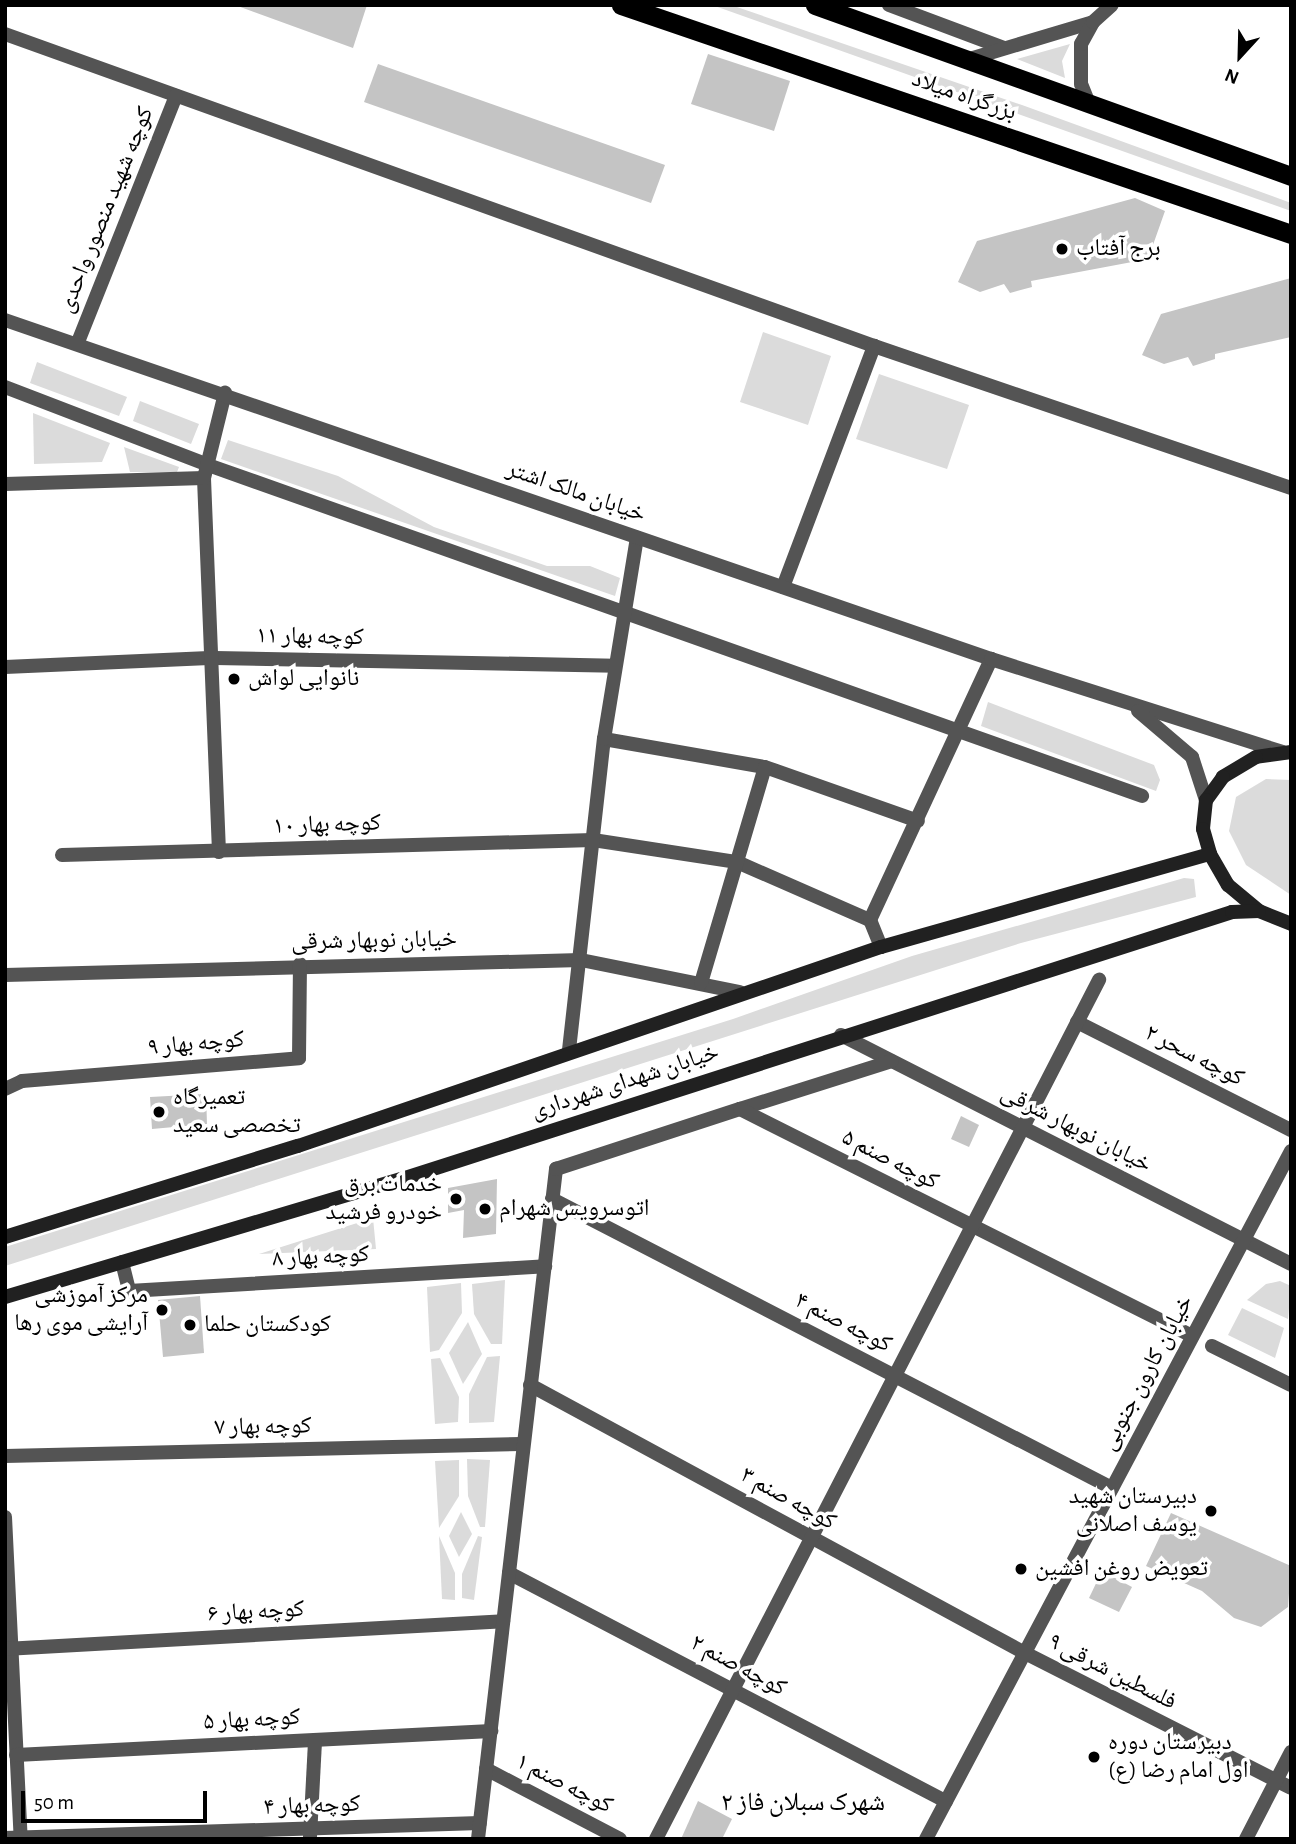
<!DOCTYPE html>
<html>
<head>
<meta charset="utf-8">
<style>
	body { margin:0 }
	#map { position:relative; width:1296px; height:1844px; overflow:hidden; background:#fff; font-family:"Alegreya Sans","Noto Naskh Arabic",sans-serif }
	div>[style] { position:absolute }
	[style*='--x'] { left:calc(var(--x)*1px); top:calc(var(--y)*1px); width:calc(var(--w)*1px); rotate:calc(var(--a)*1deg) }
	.green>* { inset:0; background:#dbdbdb }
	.building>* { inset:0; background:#c4c4c4 }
	.minor>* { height:14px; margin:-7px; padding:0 7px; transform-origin:7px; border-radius:7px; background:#545454 }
	.tertiary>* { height:14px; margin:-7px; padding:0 7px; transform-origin:7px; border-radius:7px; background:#545454 }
	.secondary>* { height:14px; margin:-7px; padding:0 7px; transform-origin:7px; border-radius:7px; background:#212121 }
	.trunk>* { height:19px; margin:-9.5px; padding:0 9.5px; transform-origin:9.5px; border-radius:9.5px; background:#000 }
	.dots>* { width:19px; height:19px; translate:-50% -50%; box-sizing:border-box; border:4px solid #fff; border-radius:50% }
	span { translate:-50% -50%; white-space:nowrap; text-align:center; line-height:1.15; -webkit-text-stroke:7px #fff; paint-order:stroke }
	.street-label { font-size:24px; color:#000 }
	.poi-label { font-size:24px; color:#000 }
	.left { translate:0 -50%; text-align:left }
	.right { translate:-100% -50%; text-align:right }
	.neighbourhood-label { font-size:26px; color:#000 }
	.frame { position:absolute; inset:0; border:7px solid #000; pointer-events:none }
	.north { position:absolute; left:1205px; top:21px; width:70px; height:70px; -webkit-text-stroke:5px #fff; paint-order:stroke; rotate:202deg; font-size:19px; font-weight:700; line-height:28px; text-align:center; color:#000 }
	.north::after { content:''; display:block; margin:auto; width:24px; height:32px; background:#000; clip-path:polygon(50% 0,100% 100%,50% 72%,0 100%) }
	.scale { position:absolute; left:21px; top:1791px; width:186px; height:32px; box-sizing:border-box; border:4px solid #000; border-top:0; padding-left:9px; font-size:21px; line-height:24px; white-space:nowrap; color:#000; -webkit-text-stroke:5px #fff; paint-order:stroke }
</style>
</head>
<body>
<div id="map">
	<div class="green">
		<div style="clip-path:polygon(712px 5px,731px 5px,1022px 105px,1291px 203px,1291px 211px)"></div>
		<div style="clip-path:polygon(1070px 44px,1062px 61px,1065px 78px,1017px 59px)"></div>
		<div style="clip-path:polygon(763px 332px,831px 356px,808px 425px,740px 402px)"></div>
		<div style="clip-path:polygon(37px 362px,127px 397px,119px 416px,30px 383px)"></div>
		<div style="clip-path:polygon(879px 374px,969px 405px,947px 469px,856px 439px)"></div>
		<div style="clip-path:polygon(140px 401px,199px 424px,191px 444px,133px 421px)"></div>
		<div style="clip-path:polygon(33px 413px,110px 443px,102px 462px,34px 464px)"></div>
		<div style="clip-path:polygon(228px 440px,338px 476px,434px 527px,547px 566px,590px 566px,620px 578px,615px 596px,221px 459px)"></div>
		<div style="clip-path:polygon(124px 447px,179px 467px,177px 472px,130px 472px)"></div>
		<div style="clip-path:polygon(988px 702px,1154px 765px,1160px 780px,1156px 791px,981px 726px)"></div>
		<div style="clip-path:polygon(1266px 779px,1291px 780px,1291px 895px,1246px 865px,1229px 831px,1236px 797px)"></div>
		<div style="clip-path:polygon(1184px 878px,1194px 879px,1196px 897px,1021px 943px,5px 1266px,5px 1247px,733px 1019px,912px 956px)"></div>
		<div style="clip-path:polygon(373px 1218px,376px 1249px,259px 1254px)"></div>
		<div style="clip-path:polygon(505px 1280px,502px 1344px,491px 1344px,474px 1314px,472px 1284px)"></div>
		<div style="clip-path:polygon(1280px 1281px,1291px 1286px,1288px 1319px,1247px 1300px,1266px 1284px)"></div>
		<div style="clip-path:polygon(461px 1283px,462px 1313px,439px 1350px,430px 1352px,427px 1287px)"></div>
		<div style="clip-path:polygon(1242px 1308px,1284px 1328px,1275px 1358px,1228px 1335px)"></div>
		<div style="clip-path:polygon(468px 1322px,482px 1354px,463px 1384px,449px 1353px)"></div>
		<div style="clip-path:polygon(500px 1356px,494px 1422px,469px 1423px,469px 1394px,487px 1357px)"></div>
		<div style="clip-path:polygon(440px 1358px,459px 1397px,458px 1422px,435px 1424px,431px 1359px)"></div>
		<div style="clip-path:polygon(467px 1459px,490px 1460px,485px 1527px,480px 1527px,468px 1496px)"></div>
		<div style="clip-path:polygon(459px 1460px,459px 1496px,439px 1528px,435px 1461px)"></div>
		<div style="clip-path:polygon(461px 1512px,472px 1534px,459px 1557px,449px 1536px)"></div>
		<div style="clip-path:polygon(439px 1536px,455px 1573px,455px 1600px,442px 1599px)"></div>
		<div style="clip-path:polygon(478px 1536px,482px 1537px,474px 1600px,462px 1598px,462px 1574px)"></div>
	</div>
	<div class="building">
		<div style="clip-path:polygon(235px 5px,367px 5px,353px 48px)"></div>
		<div style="clip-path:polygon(708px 54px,790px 81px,774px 131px,691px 104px)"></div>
		<div style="clip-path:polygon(378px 64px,665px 165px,651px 203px,364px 102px)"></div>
		<div style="clip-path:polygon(1135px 198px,1165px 211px,1148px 259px,1031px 281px,1032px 287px,1010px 293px,1004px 284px,980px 292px,958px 282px,977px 241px)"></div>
		<div style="clip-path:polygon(1291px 278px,1291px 337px,1215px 354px,1215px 359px,1193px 366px,1188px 357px,1164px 364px,1142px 355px,1161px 314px)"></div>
		<div style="clip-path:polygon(206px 1094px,207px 1124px,152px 1129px,150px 1097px)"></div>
		<div style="clip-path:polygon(961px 1116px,979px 1125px,969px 1147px,951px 1139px)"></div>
		<div style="clip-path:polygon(497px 1179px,496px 1234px,463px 1238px,464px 1210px,448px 1213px,448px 1188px)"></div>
		<div style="clip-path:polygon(200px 1296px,204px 1353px,163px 1357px,158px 1300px)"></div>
		<div style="clip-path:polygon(1171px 1513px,1291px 1566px,1288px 1607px,1261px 1627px,1234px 1618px,1202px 1591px,1146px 1566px)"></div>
		<div style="clip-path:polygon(1102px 1571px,1132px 1587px,1119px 1612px,1089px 1598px)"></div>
		<div style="clip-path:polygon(698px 1801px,732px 1819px,722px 1839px,681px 1839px)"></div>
	</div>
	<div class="minor">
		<div style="--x:889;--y:5;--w:123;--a:20.5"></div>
		<div style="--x:5;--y:34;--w:923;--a:19.75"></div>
		<div style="--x:874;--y:346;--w:441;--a:18.8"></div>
		<div style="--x:973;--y:58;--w:125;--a:-16.7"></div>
		<div style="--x:1088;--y:101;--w:18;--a:-112"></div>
		<div style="--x:1081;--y:84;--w:40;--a:-90"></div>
		<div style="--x:1081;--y:44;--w:25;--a:-61"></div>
		<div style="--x:1093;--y:22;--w:25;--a:-42"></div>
		<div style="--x:78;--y:342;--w:265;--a:-68.3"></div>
		<div style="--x:5;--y:387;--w:217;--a:21"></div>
		<div style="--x:208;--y:465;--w:991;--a:19.51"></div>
		<div style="--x:5;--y:484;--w:199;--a:-1.7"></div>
		<div style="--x:783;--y:587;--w:258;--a:-69.3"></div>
		<div style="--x:5;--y:667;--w:210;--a:-2.5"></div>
		<div style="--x:215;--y:658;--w:400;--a:1.1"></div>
		<div style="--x:604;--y:739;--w:163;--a:9.9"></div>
		<div style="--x:765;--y:767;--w:162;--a:19.4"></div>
		<div style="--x:219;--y:852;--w:374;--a:-92.3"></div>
		<div style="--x:204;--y:478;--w:88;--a:-76.1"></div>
		<div style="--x:62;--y:855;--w:531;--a:-1.62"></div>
		<div style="--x:593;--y:840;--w:146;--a:8.7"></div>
		<div style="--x:737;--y:862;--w:145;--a:23.6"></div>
		<div style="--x:881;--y:947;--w:29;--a:-112"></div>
		<div style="--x:870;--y:920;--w:288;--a:-65.1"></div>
		<div style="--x:5;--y:975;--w:576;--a:-1.49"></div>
		<div style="--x:581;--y:960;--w:162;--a:11.4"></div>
		<div style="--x:701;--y:983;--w:225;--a:-73.5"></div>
		<div style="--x:1077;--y:1022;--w:240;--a:26.8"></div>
		<div style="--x:841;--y:1035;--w:505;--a:26.97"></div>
		<div style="--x:569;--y:1050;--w:313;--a:-83.6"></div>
		<div style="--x:604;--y:739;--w:204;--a:-80.7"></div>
		<div style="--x:5;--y:1089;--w:19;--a:-25"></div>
		<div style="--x:22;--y:1081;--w:278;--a:-4.7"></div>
		<div style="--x:299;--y:1058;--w:94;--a:-89.4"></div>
		<div style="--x:740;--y:1109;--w:159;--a:-17.5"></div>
		<div style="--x:552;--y:1199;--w:630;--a:27.3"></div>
		<div style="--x:122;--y:1262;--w:30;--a:76"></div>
		<div style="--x:129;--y:1291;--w:417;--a:-3.4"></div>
		<div style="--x:1212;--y:1346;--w:88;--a:26.3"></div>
		<div style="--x:530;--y:1385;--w:563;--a:28.43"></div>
		<div style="--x:1025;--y:1653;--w:298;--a:26.9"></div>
		<div style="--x:5;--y:1456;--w:516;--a:-1.33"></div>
		<div style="--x:5;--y:1517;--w:322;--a:87.2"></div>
		<div style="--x:509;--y:1573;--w:493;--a:27.6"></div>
		<div style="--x:5;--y:1649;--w:499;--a:-3.2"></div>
		<div style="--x:16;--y:1755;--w:476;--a:-2.9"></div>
		<div style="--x:486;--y:1769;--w:151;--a:27.6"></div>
		<div style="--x:310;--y:1837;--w:97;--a:-87"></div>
		<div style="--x:5;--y:1838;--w:475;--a:-1.8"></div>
		<div style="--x:478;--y:1839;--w:675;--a:-83.36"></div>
		<div style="--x:556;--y:1169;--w:194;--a:-18.1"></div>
		<div style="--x:740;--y:1109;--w:506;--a:26.67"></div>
		<div style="--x:656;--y:1839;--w:967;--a:-62.72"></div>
		<div style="--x:1246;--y:1839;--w:98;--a:-62.7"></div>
	</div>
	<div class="tertiary">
		<div style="--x:5;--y:320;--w:1043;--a:18.97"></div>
		<div style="--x:991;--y:659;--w:306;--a:17.7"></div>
		<div style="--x:1138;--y:711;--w:71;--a:40.4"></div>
		<div style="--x:1192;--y:757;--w:45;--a:72"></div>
		<div style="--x:926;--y:1839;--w:779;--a:-62.05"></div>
	</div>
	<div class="secondary">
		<div style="--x:1291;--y:752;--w:35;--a:172"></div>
		<div style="--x:1256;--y:757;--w:39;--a:149"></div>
		<div style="--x:1223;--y:777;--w:29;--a:126"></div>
		<div style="--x:1206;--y:800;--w:29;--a:96"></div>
		<div style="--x:1203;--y:829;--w:26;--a:74"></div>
		<div style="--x:1210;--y:854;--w:36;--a:60"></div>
		<div style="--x:1228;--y:885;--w:40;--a:40"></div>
		<div style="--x:1259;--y:911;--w:35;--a:22"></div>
		<div style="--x:5;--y:1237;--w:307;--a:-17.3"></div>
		<div style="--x:298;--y:1146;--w:616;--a:-18.85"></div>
		<div style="--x:881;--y:947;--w:342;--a:-15.8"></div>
		<div style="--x:5;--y:1297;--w:414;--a:-16.6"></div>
		<div style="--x:402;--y:1179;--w:872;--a:-17.83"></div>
		<div style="--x:1232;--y:912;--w:27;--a:-2"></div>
	</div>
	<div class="trunk">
		<div style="--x:621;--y:5;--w:708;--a:18.87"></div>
		<div style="--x:815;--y:5;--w:506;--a:19.76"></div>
	</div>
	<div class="dots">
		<div style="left:1062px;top:249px;background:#000"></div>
		<div style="left:234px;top:679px;background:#000"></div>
		<div style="left:159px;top:1112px;background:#000"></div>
		<div style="left:456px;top:1199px;background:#000"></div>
		<div style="left:485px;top:1209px;background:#000"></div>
		<div style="left:162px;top:1310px;background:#000"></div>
		<div style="left:190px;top:1325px;background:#000"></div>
		<div style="left:1211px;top:1511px;background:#000"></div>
		<div style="left:1021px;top:1569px;background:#000"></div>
		<div style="left:1094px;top:1757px;background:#000"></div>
	</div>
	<div class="street-label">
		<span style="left:964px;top:96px;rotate:19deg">بزرگراه میلاد</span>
		<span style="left:106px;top:210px;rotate:-68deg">کوچه شهید منصور واحدی</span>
		<span style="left:576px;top:492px;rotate:19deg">خیابان مالک اشتر</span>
		<span style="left:310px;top:637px;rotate:1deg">کوچه بهار ۱۱</span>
		<span style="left:327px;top:825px;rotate:-2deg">کوچه بهار ۱۰</span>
		<span style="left:374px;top:941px;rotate:-1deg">خیابان نوبهار شرقی</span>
		<span style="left:196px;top:1044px;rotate:-5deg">کوچه بهار ۹</span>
		<span style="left:1194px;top:1056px;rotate:27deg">کوچه سحر ۲</span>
		<span style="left:625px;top:1082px;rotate:-18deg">خیابان شهدای شهرداری</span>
		<span style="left:1076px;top:1129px;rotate:27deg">خیابان نوبهار شرقی</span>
		<span style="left:890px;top:1160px;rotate:27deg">کوچه صنم ۵</span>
		<span style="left:321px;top:1257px;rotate:-3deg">کوچه بهار ۸</span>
		<span style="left:843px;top:1323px;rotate:27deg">کوچه صنم ۴</span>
		<span style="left:1147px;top:1373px;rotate:-62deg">خیابان کارون جنوبی</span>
		<span style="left:263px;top:1427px;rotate:-1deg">کوچه بهار ۷</span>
		<span style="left:788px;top:1499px;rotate:29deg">کوچه صنم ۳</span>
		<span style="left:256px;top:1612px;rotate:-3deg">کوچه بهار ۶</span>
		<span style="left:738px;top:1666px;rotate:28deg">کوچه صنم ۲</span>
		<span style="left:1112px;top:1672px;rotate:27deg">فلسطین شرقی ۹</span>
		<span style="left:252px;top:1720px;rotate:-3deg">کوچه بهار ۵</span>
		<span style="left:564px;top:1784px;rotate:27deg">کوچه صنم ۱</span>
		<span style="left:312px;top:1806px;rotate:-2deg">کوچه بهار ۴</span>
	</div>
	<div class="poi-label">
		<span class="left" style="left:1076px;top:249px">برج آفتاب</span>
		<span class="left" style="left:248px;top:679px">نانوایی لواش</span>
		<span class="left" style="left:173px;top:1112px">تعمیرگاه<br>تخصصی سعید</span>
		<span class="right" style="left:442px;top:1199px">خدمات برق<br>خودرو فرشید</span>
		<span class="left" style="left:499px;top:1209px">اتوسرویس شهرام</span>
		<span class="right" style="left:148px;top:1310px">مرکز آموزشی<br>آرایشی موی رها</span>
		<span class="left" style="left:204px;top:1325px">کودکستان حلما</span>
		<span class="right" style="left:1197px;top:1511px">دبیرستان شهید<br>یوسف اصلانی</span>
		<span class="left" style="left:1035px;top:1569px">تعویض روغن افشین</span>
		<span class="left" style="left:1108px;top:1757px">دبیرستان دوره<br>اول امام رضا (ع)</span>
	</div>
	<div class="neighbourhood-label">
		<span style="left:803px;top:1803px">شهرک سبلان فاز ۲</span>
	</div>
	<div class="frame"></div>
	<div class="north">N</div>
	<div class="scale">50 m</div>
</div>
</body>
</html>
